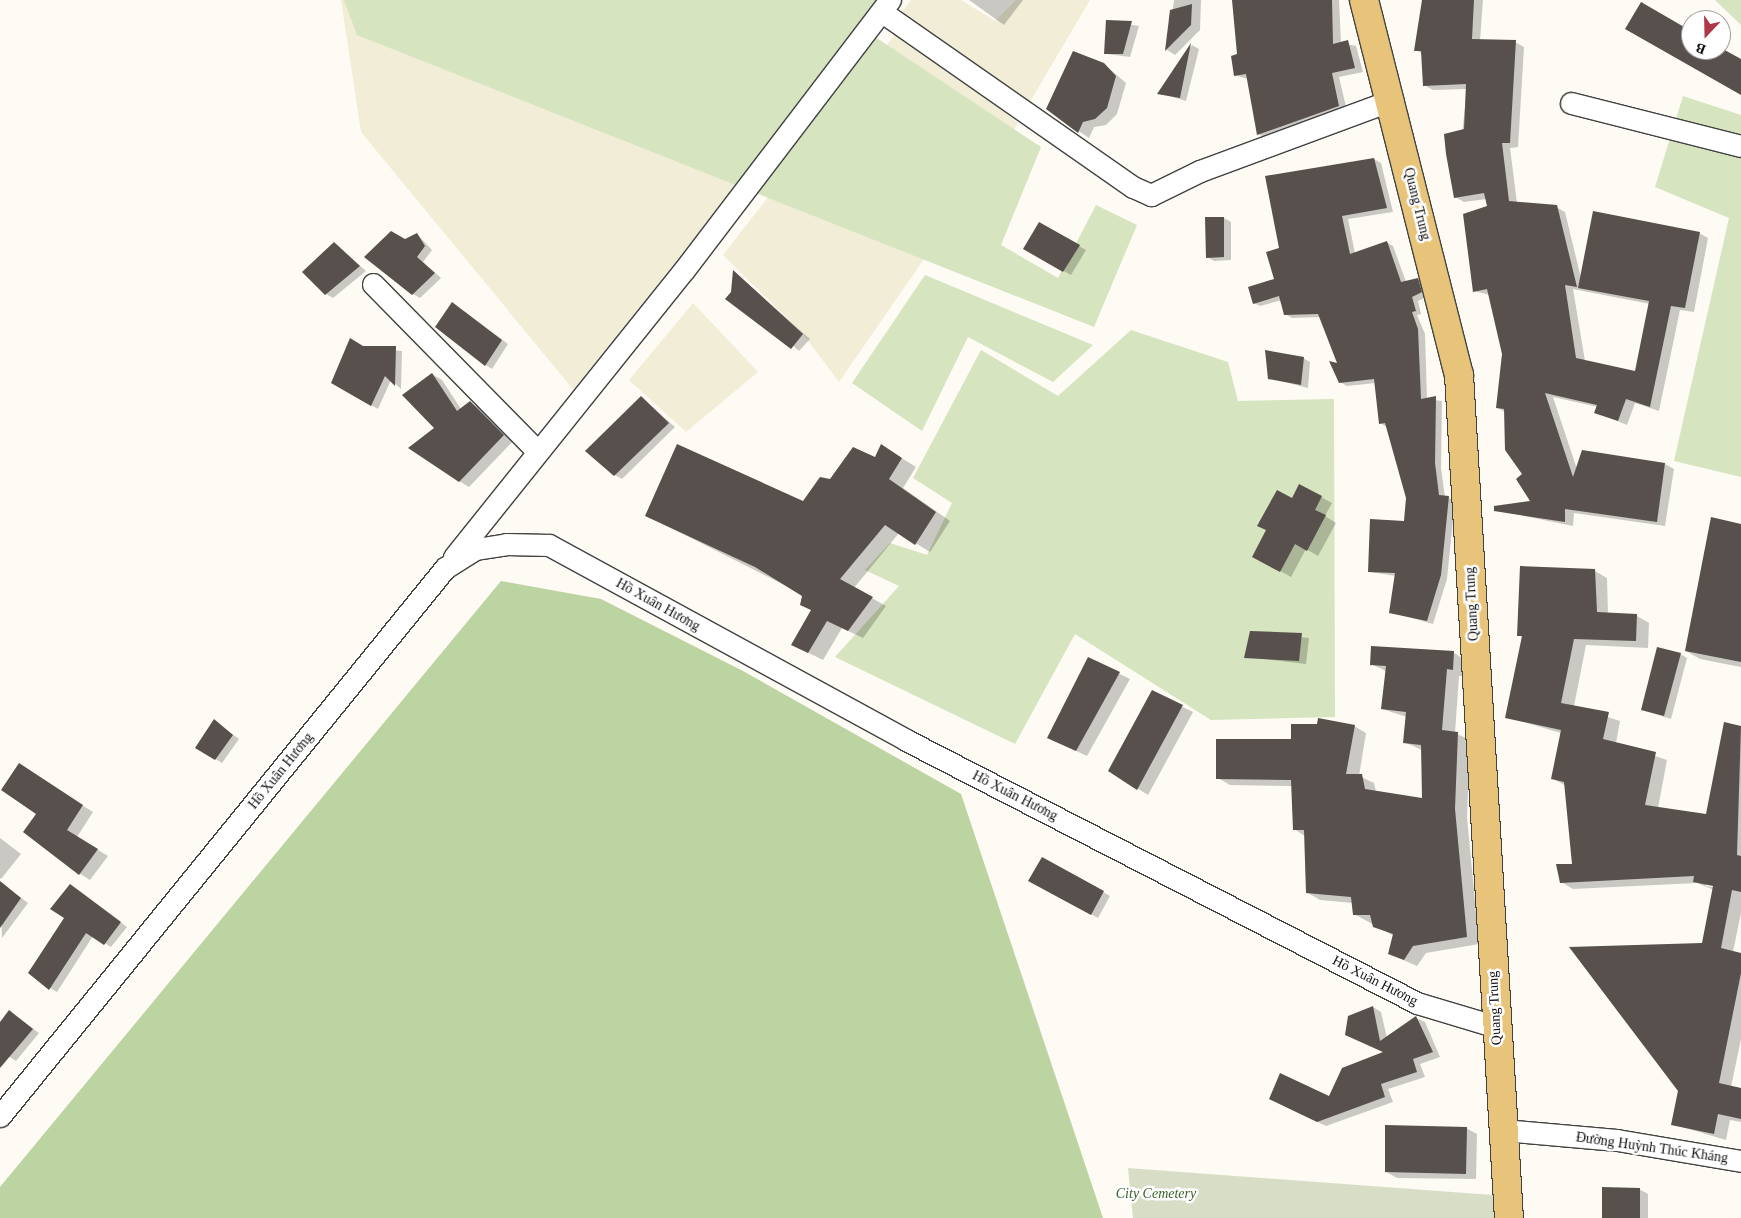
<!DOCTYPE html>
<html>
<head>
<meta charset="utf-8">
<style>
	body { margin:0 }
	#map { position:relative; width:1741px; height:1218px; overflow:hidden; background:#fdfbf3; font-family:Georgia,serif }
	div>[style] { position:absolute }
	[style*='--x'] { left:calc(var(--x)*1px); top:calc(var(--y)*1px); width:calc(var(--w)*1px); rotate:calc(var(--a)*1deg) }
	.farmland>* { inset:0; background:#f1edd6 }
	.green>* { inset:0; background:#d6e4c0 }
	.forest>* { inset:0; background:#bcd3a2 }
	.cemetery>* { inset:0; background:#d8dec6 }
	.shadow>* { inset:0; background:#0003 }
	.building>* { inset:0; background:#57504d }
	.roads { filter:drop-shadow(1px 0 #424242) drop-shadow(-1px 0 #424242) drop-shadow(0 1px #424242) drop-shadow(0 -1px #424242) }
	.minor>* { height:21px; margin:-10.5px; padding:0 10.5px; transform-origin:10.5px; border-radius:10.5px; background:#fff }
	.primary>* { height:28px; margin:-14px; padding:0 14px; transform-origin:14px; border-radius:14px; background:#e7c479 }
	span { translate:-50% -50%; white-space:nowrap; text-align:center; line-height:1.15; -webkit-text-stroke:5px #fff; paint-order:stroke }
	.street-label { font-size:14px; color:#0f0f0f }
	.park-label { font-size:14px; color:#375f27; font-style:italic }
	.north { position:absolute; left:1681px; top:10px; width:50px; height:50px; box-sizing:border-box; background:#fff; border:1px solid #9f9f9f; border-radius:50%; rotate:201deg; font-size:14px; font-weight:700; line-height:20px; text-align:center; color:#0f0f0f }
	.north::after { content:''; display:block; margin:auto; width:18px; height:22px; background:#ae3847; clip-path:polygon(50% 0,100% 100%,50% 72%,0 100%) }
</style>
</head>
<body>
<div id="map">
	<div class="farmland">
		<div style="clip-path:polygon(341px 0,896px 0,581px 399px,361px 132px)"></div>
		<div style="clip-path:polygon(911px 0,961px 0,995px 21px,1016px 0,1090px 0,1028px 105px,898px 17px)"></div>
		<div style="clip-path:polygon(900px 28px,1018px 123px,839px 382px,803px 334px,723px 255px)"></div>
		<div style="clip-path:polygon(693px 303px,758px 372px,686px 432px,629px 380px)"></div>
	</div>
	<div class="green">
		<div style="clip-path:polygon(344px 0,891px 0,872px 35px,1041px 147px,1001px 245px,1058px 278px,1096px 205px,1137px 225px,1094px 327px,357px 35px)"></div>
		<div style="clip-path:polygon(1715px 0,1741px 0,1741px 25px)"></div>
		<div style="clip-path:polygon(1683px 96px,1741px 115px,1741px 477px,1674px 461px,1729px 218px,1655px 187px)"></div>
		<div style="clip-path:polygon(925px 275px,1093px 345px,1053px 382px,968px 337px,922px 431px,852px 383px)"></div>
		<div style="clip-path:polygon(1131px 330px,1228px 362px,1238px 401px,1334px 399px,1335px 717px,1211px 720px,1075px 634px,1015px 744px,835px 657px,899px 586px,865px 570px,890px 543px,927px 555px,952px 503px,913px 478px,981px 350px,1058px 396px)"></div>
	</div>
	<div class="forest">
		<div style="clip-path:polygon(501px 581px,601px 599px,743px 671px,961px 794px,1103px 1218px,0 1218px,0 1187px)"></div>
	</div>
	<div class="cemetery">
		<div style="clip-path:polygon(1128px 1168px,1506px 1196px,1507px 1218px,1133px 1218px)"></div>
	</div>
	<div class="shadow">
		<div style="clip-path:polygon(969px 0,1023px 0,1004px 25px)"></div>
		<div style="clip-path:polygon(1174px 0,1201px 0,1200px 30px,1175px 55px,1167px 50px)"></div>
		<div style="clip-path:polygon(1233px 0,1339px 0,1341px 43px,1356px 46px,1363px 72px,1339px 77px,1347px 111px,1267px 139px,1259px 134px,1248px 79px,1235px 75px,1238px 55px)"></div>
		<div style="clip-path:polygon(evenodd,1424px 0,1483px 0,1480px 41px,1515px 42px,1524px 47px,1518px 147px,1510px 148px,1517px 203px,1556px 207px,1565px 212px,1581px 278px,1699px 233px,1708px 238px,1694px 312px,1680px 310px,1659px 411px,1635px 403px,1627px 425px,1596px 412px,1598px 407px,1553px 397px,1577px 469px,1665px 464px,1674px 469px,1665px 526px,1574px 513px,1573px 526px,1495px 510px,1532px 502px,1505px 412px,1498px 408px,1503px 353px,1490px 295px,1474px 291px,1489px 207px,1487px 199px,1464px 202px,1455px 197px,1467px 89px,1433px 90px,1424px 85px,1423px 54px,1416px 50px,1424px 0,1573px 289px,1650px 304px,1636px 372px,1585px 361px,1573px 289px)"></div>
		<div style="clip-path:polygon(1107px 21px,1139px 26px,1130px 57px,1106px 54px)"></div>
		<div style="clip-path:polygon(1192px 45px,1199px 49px,1186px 101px,1159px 93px)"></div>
		<div style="clip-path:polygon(1104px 64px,1126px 83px,1117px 114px,1106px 125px,1094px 127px,1089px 138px,1047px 109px)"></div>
		<div style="clip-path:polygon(1374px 159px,1381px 163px,1393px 212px,1348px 219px,1355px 253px,1386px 242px,1393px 246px,1406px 282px,1418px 279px,1424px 283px,1428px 296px,1418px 301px,1421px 314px,1417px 315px,1425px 334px,1427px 399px,1442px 401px,1441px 468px,1445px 497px,1455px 500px,1447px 579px,1433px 624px,1390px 612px,1396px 576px,1370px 572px,1405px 523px,1407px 498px,1387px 427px,1380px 423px,1375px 383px,1347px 386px,1340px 382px,1339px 364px,1321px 317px,1292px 318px,1285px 314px,1282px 300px,1260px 306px,1254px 303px,1276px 280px,1280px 249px)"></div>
		<div style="clip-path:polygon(1224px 218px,1231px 222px,1231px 260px,1214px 261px,1207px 257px)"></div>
		<div style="clip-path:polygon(1040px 224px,1086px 250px,1071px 275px,1025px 249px)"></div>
		<div style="clip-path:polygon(417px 234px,432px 250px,423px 262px,441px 278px,420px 298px,413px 294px,405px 240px)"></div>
		<div style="clip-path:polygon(335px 244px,366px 271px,333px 298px,326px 294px)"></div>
		<div style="clip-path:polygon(734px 272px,810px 339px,799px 351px,732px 293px)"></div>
		<div style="clip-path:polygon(459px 308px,508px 344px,492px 369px,486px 365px)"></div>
		<div style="clip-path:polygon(363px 347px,402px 351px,401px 389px,391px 380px,378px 409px,332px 383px)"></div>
		<div style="clip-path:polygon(1303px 358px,1310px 362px,1308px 388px,1269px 378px)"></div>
		<div style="clip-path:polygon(432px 374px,442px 380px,461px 409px,470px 403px,480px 408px,513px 441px,469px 487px,459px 481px,436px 428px)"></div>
		<div style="clip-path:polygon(641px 397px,675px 427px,622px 479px,615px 475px)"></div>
		<div style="clip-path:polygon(895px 454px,916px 467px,903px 488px,950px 521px,930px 552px,899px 533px,854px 588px,886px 606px,863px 638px,842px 628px,823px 660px,807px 652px,812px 611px,801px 604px,804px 595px,661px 523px,803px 503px,830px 481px)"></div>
		<div style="clip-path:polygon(1321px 497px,1332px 503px,1325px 516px,1336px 523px,1318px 556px,1306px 549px,1291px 577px,1264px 562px,1292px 500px)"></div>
		<div style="clip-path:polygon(1741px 525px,1741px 667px,1700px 659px,1686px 651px)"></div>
		<div style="clip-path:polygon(evenodd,1595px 571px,1607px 578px,1608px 614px,1637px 616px,1649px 623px,1648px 648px,1586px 645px,1574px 706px,1620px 721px,1616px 743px,1667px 760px,1658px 808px,1707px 816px,1725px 724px,1741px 727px,1741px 913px,1733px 952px,1741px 954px,1741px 1039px,1731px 1087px,1741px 1089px,1741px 1122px,1730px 1120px,1726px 1140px,1672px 1124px,1714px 890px,1697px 883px,1573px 889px,1561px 882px,1574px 865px,1566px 786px,1552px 778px,1561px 733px,1506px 717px,1523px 638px,1519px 635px,1595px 571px,1706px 883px,1720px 886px,1719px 888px,1706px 886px,1706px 883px)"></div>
		<div style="clip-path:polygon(1251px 632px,1309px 638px,1306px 664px,1245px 657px)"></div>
		<div style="clip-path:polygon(1453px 652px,1465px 660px,1464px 676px,1459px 676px,1455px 733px,1470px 740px,1467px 817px,1479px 944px,1426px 953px,1417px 966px,1389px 954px,1394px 936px,1354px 914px,1353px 903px,1320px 900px,1308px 893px,1305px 836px,1294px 829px,1292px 786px,1230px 785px,1218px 778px,1292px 740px,1354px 726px,1366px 733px,1359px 776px,1374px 783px,1376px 792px,1423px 800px,1422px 750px,1404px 742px,1407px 717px,1382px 709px,1386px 671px,1371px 664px)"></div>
		<div style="clip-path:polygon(1680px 654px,1687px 658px,1671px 719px,1642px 710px)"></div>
		<div style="clip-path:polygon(1089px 659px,1130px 679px,1087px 756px,1048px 738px)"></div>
		<div style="clip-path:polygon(1153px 692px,1193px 712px,1148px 795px,1109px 771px)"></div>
		<div style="clip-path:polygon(214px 721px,239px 739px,222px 763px,197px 747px)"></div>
		<div style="clip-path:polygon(29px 771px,93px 812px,77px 837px,108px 856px,90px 880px,79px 873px,38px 814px)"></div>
		<div style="clip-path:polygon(0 838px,21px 854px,1px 879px,0 878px)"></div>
		<div style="clip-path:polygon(1042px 858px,1110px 896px,1098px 918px,1030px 880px)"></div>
		<div style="clip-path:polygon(4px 885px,28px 903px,2px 938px,0 891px)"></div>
		<div style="clip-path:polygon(77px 889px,127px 927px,111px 947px,93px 936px,57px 992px,50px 988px,65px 918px)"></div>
		<div style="clip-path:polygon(1373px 1007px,1381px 1012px,1387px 1038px,1416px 1018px,1425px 1022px,1440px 1057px,1420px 1064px,1425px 1077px,1388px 1089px,1393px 1102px,1326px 1126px,1270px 1099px,1330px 1097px,1385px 1053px,1355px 1039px)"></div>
		<div style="clip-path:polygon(16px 1016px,39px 1033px,16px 1061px,0 1051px,0 1024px)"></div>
		<div style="clip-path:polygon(1466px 1128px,1477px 1134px,1476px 1179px,1397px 1178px,1386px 1172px)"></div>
		<div style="clip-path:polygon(1639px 1189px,1648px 1194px,1648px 1218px,1603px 1218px)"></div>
	</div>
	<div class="building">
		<div style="clip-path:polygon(1232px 0,1332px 0,1333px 44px,1348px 40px,1355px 68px,1332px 73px,1339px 106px,1257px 135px,1246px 74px,1234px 76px,1231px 56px,1237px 54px)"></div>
		<div style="clip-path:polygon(1422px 0,1474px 0,1472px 39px,1516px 40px,1510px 143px,1502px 143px,1509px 201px,1557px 205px,1577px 287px,1565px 285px,1576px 358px,1635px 371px,1649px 301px,1578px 288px,1593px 211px,1700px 232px,1685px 308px,1671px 306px,1650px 407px,1626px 399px,1618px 421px,1594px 413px,1597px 405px,1545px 393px,1573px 477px,1582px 450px,1665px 463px,1657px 522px,1565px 509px,1565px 522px,1494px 511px,1494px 506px,1530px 501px,1516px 479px,1522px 474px,1505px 450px,1504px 409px,1496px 408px,1502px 354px,1487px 289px,1473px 292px,1463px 214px,1487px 206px,1484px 193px,1454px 198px,1446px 154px,1444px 134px,1464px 129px,1466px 84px,1423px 86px,1421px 51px,1414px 51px)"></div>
		<div style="clip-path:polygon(1641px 2px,1691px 31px,1691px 50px,1721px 48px,1741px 59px,1741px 95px,1625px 29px)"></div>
		<div style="clip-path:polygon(1192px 4px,1191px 25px,1165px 51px,1170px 10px)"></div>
		<div style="clip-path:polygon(1106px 20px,1132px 21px,1123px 54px,1104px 54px)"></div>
		<div style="clip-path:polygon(1191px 43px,1180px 98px,1157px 94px)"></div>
		<div style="clip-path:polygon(1073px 51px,1104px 63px,1116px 76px,1107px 108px,1095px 119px,1083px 122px,1078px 133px,1046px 109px)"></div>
		<div style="clip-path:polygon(1374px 158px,1387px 208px,1342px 216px,1350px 254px,1387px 241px,1401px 282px,1418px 278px,1422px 292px,1412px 297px,1416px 311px,1412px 312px,1418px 329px,1421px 399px,1436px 396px,1435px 463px,1439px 495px,1449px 496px,1441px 575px,1427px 621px,1389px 613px,1395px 573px,1368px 572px,1370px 519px,1404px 521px,1406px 498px,1385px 423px,1379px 424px,1374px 379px,1339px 383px,1329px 361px,1337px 363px,1318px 314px,1284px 315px,1279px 296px,1253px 304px,1248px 287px,1274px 279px,1266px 252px,1279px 248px,1265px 176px)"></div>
		<div style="clip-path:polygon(1205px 217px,1224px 217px,1224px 257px,1206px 258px)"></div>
		<div style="clip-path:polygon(1039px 222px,1080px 245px,1063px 272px,1023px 249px)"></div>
		<div style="clip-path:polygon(391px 231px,405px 239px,417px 233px,425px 246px,417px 257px,435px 273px,412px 295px,364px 257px)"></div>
		<div style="clip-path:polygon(334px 242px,360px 266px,325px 295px,302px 272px)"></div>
		<div style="clip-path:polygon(733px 270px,803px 334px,791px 349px,725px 299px,731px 292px)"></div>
		<div style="clip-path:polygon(452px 302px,502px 340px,485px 366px,435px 327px)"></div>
		<div style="clip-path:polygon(350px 338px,363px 346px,396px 346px,395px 386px,385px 376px,371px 406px,331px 383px)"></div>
		<div style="clip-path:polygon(1265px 350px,1304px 357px,1301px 385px,1268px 379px)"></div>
		<div style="clip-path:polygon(432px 373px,457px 411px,470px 401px,504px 435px,459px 482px,408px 448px,434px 428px,402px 395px)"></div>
		<div style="clip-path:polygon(641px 396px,669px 423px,614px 476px,585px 451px)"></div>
		<div style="clip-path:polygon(677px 444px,803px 501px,820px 477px,830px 479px,853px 447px,875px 457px,881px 444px,902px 458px,889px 479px,936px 512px,915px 545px,885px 525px,840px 579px,873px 597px,848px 631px,827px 621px,808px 653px,791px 645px,811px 610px,800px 605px,802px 596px,755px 567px,645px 516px)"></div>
		<div style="clip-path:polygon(1299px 484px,1322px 496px,1315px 510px,1326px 515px,1307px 551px,1295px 544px,1280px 572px,1252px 557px,1266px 530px,1257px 526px,1277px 490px,1292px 498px)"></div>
		<div style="clip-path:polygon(1711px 517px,1741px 524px,1741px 662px,1685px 651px)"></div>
		<div style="clip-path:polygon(1520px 566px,1595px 569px,1597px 612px,1637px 614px,1636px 641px,1574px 639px,1561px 703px,1609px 712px,1603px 739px,1656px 752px,1645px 805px,1706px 814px,1724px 722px,1741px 726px,1737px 855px,1741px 856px,1741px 892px,1732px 890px,1721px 948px,1741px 953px,1741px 973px,1719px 1083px,1741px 1088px,1741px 1119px,1718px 1114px,1714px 1134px,1671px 1125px,1678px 1091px,1569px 947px,1702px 943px,1713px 886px,1693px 882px,1694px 876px,1560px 883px,1556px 864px,1572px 864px,1564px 782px,1551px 779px,1561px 730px,1505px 718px,1522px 636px,1517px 636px)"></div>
		<div style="clip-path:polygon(1250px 631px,1302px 633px,1299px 661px,1244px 658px)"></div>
		<div style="clip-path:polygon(1371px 646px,1454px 651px,1453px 670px,1447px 669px,1442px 730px,1458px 732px,1455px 809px,1467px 937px,1413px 946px,1404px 960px,1388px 954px,1393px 934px,1373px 927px,1370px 915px,1353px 915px,1351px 897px,1306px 893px,1304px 830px,1293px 830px,1291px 780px,1216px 779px,1216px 739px,1291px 739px,1291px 724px,1317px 724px,1318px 718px,1355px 725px,1346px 774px,1362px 774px,1365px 789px,1422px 798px,1421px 745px,1403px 743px,1406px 712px,1381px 709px,1386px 666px,1370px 665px)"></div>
		<div style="clip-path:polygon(1657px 647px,1681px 653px,1664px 716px,1641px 710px)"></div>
		<div style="clip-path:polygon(1088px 657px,1120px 672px,1076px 751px,1047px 738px)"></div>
		<div style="clip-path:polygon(1152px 690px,1183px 705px,1137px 790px,1108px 771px)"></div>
		<div style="clip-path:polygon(214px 719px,233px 735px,215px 760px,195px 748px)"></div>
		<div style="clip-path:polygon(19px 763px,83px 805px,67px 830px,98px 849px,79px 875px,23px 832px,36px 814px,1px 790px)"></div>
		<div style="clip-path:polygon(1042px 857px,1104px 891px,1091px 915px,1028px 881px)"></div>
		<div style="clip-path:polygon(0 881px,21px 898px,0 928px)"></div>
		<div style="clip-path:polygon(70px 884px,121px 922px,104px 945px,86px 933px,49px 990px,28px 973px,64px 918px,50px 909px)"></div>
		<div style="clip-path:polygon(1373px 1006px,1380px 1041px,1416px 1016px,1433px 1052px,1413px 1059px,1417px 1072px,1381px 1084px,1385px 1097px,1317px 1122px,1269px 1099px,1280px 1073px,1329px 1096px,1342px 1068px,1383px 1052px,1345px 1035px,1348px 1016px)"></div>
		<div style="clip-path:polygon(9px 1010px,33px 1029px,0 1068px,0 1022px)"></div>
		<div style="clip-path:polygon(1385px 1125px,1467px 1127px,1466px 1174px,1385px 1172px)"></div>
		<div style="clip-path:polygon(1602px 1187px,1640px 1188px,1640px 1218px,1602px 1218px)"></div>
	</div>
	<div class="roads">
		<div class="minor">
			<div style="--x:882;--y:12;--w:306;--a:34.9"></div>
			<div style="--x:1133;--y:187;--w:20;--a:24"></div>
			<div style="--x:1151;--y:195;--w:55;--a:-26.1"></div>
			<div style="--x:1200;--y:171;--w:205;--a:-20.3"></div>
			<div style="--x:1571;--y:103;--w:175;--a:14.2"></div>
			<div style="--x:373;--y:284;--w:234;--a:45.5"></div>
			<div style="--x:454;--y:557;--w:368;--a:-51.3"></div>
			<div style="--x:684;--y:270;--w:340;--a:-52.7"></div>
			<div style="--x:0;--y:1116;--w:706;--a:-50.92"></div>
			<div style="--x:445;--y:568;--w:36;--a:-32"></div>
			<div style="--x:476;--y:549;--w:30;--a:-9"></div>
			<div style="--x:506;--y:544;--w:43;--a:1.3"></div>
			<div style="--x:549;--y:545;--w:407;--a:28.6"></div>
			<div style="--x:906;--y:740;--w:575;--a:27.23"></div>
			<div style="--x:1417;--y:1003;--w:84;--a:16.7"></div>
			<div style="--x:1503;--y:1130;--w:114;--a:5"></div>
			<div style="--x:1617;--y:1140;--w:126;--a:9.6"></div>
		</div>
		<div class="primary">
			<div style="--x:1364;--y:0;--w:387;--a:75.8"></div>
			<div style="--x:1459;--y:375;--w:844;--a:86.61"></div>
		</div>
	</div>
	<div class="street-label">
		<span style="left:1417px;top:204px;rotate:76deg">Quang Trung</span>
		<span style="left:1472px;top:604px;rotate:-93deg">Quang Trung</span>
		<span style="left:658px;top:605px;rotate:29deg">Hồ Xuân Hương</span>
		<span style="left:281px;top:771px;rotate:-51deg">Hồ Xuân Hương</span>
		<span style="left:1015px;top:796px;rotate:27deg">Hồ Xuân Hương</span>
		<span style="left:1375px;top:981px;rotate:27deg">Hồ Xuân Hương</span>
		<span style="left:1495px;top:1008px;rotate:-93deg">Quang Trung</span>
		<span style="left:1652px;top:1148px;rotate:8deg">Đường Huỳnh Thúc Kháng</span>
	</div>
	<div class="park-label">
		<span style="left:1156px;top:1194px">City Cemetery</span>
	</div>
	<div class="north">B</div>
</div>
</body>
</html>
